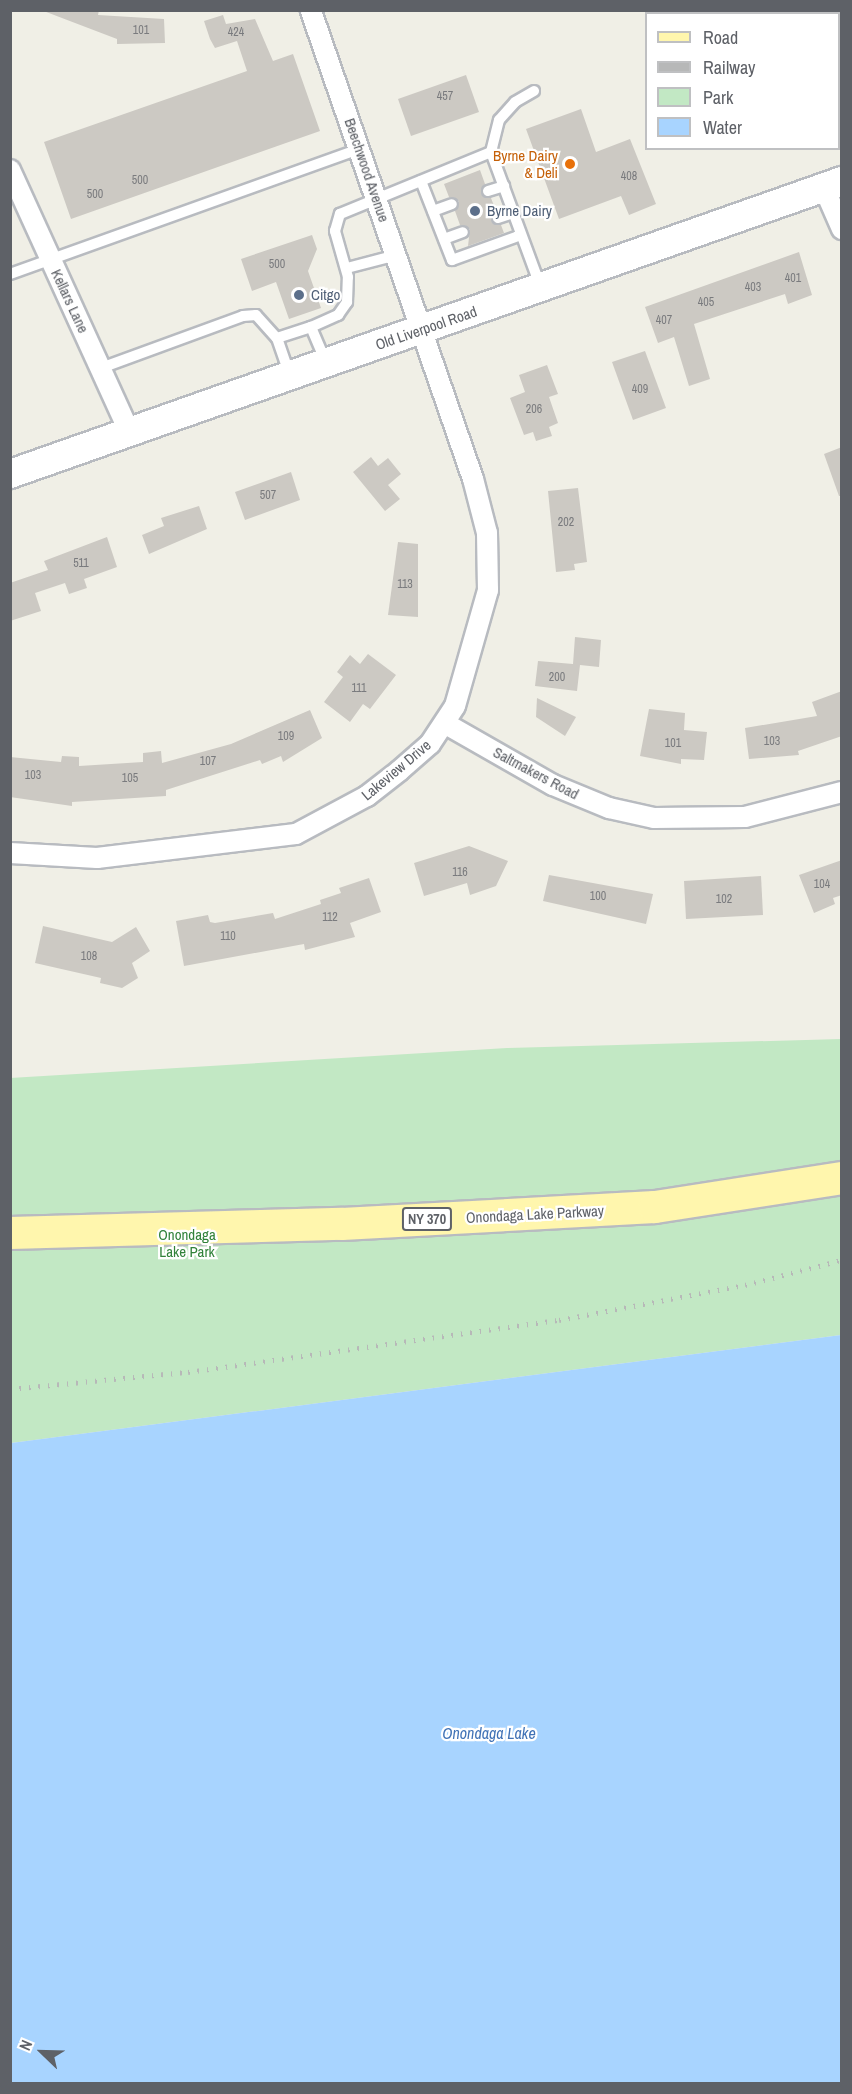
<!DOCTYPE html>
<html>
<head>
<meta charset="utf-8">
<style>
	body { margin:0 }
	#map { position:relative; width:852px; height:2094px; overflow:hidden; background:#f0efe6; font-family:"Archivo Narrow",sans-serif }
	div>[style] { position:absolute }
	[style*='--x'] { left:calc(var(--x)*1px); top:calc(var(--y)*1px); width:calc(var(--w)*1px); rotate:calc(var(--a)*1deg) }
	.green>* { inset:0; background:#c2e8c4 }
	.water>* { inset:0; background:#a8d4ff }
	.building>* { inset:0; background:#ccc9c3 }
	.roads { filter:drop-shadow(2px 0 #b8bbc0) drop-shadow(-2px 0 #b8bbc0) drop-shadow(0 2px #b8bbc0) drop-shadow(0 -2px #b8bbc0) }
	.lane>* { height:10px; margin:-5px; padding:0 5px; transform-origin:5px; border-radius:5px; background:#fff }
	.street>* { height:20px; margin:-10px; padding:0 10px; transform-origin:10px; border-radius:10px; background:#fff }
	.secondary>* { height:28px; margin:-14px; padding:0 14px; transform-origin:14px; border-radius:14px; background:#fff }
	.primary>* { height:32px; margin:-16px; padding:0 16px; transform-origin:16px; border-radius:16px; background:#fff6ad }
	.rail>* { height:4.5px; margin-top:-2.25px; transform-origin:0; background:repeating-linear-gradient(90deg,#b7b8b8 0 1.5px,transparent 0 9.5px) }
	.dots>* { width:16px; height:16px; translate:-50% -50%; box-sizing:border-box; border:3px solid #fff; border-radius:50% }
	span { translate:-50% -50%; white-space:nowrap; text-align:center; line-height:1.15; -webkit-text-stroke:4.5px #fff; paint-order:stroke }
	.number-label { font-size:12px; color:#7a7b7e }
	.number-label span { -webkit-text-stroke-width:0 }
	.shield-label span { padding:2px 4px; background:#fff; border:2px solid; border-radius:4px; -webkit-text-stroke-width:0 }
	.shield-label { font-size:14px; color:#5e6167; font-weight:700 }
	.food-label { font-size:15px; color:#c56008 }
	.right { translate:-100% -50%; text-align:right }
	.street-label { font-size:15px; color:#5e6167 }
	.service-label { font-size:15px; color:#4e5e75 }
	.left { translate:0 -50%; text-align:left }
	.park-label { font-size:15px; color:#31823a }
	.water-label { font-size:16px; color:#4072b6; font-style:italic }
	.frame { position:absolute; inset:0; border:12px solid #5e6167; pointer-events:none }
	.legend { position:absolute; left:645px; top:12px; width:195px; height:138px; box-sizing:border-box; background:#fff; border:2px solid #bfc0c2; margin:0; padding:8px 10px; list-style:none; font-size:18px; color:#5e6167 }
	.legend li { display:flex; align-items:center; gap:12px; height:30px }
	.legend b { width:30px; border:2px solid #bfc0c2 }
	.north { position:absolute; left:12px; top:2022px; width:60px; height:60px; -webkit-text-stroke:4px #fff; paint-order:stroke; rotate:293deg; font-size:16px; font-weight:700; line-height:24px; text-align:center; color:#5e6167 }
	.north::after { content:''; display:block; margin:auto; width:21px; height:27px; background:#5e6167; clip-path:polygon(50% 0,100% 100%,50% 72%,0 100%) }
</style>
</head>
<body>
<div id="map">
	<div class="green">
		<div style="clip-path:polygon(841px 1039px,841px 1335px,11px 1443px,10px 1078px,507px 1048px)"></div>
	</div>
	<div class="water">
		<div style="clip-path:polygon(841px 1335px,841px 2083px,11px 2083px,11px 1443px)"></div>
	</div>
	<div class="building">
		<div style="clip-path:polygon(41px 10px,99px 10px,98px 15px,164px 19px,165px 43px,117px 44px,117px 39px)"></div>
		<div style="clip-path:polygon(223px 15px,226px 24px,255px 19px,273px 61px,293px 54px,320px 131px,71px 219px,44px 142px,247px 71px,237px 41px,215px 48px,210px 39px,204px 21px)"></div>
		<div style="clip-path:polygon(466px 75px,479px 112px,411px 136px,398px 99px)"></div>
		<div style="clip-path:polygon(581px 109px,596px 152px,630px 139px,656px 204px,629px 215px,621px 196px,559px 219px,526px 129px)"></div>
		<div style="clip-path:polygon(480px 170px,485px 184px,481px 194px,491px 198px,496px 211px,491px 221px,501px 225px,504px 233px,468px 246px,470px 229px,460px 225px,455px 211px,459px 201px,449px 197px,444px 184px)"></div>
		<div style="clip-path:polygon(312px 235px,317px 249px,308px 271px,321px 308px,289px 319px,276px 282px,252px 291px,241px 259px)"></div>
		<div style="clip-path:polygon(799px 252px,812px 295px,788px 304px,785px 294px,694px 324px,710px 379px,689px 386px,674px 337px,658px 343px,645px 307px)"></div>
		<div style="clip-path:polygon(645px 351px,666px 408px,633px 420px,612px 362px)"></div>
		<div style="clip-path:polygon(547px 365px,558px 394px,549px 397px,558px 423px,549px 427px,552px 436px,536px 441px,533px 432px,524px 435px,510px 398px,525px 392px,519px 375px)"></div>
		<div style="clip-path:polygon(842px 447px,842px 496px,839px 496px,824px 454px)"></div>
		<div style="clip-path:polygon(371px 457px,378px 466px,388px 458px,401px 474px,388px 485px,400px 499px,385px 511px,353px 472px)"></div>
		<div style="clip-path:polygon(291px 472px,300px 500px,245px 520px,235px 492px)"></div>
		<div style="clip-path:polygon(578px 488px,587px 562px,574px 564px,575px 570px,556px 572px,548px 491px)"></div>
		<div style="clip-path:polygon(199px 506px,207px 529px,149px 554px,142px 535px,164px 526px,161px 518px)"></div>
		<div style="clip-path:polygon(107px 537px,117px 567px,84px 579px,87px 588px,69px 594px,65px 583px,35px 593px,41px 611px,10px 621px,10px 583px,48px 570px,44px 561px)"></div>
		<div style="clip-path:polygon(398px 542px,418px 544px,418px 617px,388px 615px)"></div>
		<div style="clip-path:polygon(575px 637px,601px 640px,599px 667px,580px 665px,577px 691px,535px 686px,538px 661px,573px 664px)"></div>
		<div style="clip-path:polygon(368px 654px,396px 675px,370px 709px,363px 704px,350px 722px,324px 702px,343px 677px,337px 672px,350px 655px,360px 664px)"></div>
		<div style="clip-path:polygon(842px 691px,842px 736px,798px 751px,799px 755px,749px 759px,745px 728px,817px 716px,812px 702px)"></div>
		<div style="clip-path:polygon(537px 698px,576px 717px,565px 736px,536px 717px)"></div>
		<div style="clip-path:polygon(649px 709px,685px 713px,684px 730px,707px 732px,704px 760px,681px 759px,681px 764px,640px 756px)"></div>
		<div style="clip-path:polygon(310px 710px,322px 738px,283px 762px,281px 756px,262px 764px,260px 760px,166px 790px,166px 796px,72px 802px,72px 806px,10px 797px,10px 757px,61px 762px,62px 756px,79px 757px,79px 766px,143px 762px,143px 753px,161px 751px,162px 763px,231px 744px)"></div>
		<div style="clip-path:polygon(469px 846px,508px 861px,496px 886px,470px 895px,467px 883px,424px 896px,414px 863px)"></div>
		<div style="clip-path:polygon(842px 860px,842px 895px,833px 898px,835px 904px,814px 913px,799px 875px)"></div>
		<div style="clip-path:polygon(549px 875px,653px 894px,646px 924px,543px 901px)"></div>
		<div style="clip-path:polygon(761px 876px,763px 915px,686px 919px,684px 881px)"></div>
		<div style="clip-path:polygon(369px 878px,381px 912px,350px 923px,355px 937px,305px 950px,304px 944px,184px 966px,176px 921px,208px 915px,210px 922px,215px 923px,273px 913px,275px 919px,321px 904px,320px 900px,341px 893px,339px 888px)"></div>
		<div style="clip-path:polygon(43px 926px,112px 942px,136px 927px,150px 951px,132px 963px,138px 978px,122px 988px,100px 983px,101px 978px,35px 963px)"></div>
	</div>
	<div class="roads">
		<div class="lane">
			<div style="--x:817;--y:10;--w:4;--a:76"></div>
			<div style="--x:838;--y:65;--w:9;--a:63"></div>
			<div style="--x:491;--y:152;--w:33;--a:-76"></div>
			<div style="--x:499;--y:120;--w:24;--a:-48"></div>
			<div style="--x:515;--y:102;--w:22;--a:-30"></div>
			<div style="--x:421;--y:181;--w:85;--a:68.6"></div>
			<div style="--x:452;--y:260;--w:73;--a:-19.9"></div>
			<div style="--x:488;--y:191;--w:17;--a:-17"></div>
			<div style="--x:433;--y:211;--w:20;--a:-20"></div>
			<div style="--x:498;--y:218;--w:16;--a:-18"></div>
			<div style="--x:444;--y:239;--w:20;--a:-20"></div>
			<div style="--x:347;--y:268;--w:52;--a:-14.6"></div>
			<div style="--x:10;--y:274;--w:372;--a:-19.7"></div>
			<div style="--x:277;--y:338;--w:36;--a:-18"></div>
			<div style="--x:325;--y:360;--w:36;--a:-113"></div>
			<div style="--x:311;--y:327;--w:30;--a:-24"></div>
			<div style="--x:338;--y:315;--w:16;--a:-55"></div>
			<div style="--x:347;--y:302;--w:25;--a:-88"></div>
			<div style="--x:348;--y:277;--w:48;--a:-105.8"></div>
			<div style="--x:335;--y:231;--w:18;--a:-74"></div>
			<div style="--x:340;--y:214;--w:163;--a:-22.3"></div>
			<div style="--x:491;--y:152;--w:142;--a:69.8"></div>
			<div style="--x:101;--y:368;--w:151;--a:-20.1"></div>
			<div style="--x:243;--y:316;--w:13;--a:-4"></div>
			<div style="--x:256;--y:315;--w:31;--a:48"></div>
			<div style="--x:277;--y:338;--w:39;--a:71"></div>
		</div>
		<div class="street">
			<div style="--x:10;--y:170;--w:289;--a:65.5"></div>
			<div style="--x:824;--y:188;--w:45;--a:66.3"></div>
			<div style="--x:446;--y:724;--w:123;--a:29.7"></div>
			<div style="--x:553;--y:785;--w:61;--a:22.3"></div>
			<div style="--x:609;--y:808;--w:46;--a:12.5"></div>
			<div style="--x:654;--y:818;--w:91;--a:-0.6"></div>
			<div style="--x:745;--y:817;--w:100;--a:-14.5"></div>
			<div style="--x:10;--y:853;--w:87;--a:3.3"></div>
			<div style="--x:97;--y:858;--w:200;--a:-6.9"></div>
			<div style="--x:296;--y:834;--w:81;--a:-28.2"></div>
			<div style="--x:367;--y:796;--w:41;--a:-38"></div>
			<div style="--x:399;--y:771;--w:41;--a:-41.1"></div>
			<div style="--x:430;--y:744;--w:45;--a:-56.7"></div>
			<div style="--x:455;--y:706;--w:121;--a:-74.1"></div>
			<div style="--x:488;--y:590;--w:57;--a:-91"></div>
			<div style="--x:487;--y:533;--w:56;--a:-104.5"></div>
			<div style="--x:473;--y:479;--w:496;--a:-109.1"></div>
		</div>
		<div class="secondary">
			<div style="--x:10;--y:474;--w:882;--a:-19.4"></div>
		</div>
		<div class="primary">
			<div style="--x:10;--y:1233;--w:332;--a:-1.6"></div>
			<div style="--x:342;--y:1224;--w:313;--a:-3.1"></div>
			<div style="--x:655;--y:1207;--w:189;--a:-8.8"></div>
		</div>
	</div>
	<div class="rail">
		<div style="--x:10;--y:1389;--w:179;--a:-5.5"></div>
		<div style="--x:188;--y:1372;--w:375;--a:-8"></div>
		<div style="--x:559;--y:1320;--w:189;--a:-10.7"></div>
		<div style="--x:745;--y:1285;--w:100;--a:-14.5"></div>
	</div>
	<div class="dots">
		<div style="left:570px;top:164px;background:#e8710a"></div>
		<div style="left:475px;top:211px;background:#5c6f8a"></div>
		<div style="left:299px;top:295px;background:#5c6f8a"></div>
	</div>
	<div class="number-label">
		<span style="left:141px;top:31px">101</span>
		<span style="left:236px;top:33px">424</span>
		<span style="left:445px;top:97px">457</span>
		<span style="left:629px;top:177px">408</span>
		<span style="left:140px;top:181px">500</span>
		<span style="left:95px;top:195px">500</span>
		<span style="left:277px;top:265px">500</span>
		<span style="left:793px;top:279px">401</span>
		<span style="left:753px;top:288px">403</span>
		<span style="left:706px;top:303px">405</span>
		<span style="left:664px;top:321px">407</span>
		<span style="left:640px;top:390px">409</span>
		<span style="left:534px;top:410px">206</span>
		<span style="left:268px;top:496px">507</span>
		<span style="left:566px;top:523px">202</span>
		<span style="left:81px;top:564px">511</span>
		<span style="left:405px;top:585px">113</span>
		<span style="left:557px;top:678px">200</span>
		<span style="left:359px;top:689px">111</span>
		<span style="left:286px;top:737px">109</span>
		<span style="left:772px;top:742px">103</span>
		<span style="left:673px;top:744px">101</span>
		<span style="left:208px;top:762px">107</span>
		<span style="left:33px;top:776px">103</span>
		<span style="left:130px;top:779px">105</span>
		<span style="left:460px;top:873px">116</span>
		<span style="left:822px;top:885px">104</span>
		<span style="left:598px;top:897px">100</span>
		<span style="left:724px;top:900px">102</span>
		<span style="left:330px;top:918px">112</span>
		<span style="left:228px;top:937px">110</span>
		<span style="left:89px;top:957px">108</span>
	</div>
	<div class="shield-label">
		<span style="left:427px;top:1219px">NY 370</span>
	</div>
	<div class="food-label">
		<span class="right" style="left:558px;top:164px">Byrne Dairy<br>&amp; Deli</span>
	</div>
	<div class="street-label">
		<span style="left:367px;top:170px;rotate:71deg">Beechwood Avenue</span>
		<span style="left:70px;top:301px;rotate:65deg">Kellars Lane</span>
		<span style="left:426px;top:328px;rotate:-19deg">Old Liverpool Road</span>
		<span style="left:396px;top:770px;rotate:-40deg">Lakeview Drive</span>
		<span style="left:536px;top:773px;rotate:28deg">Saltmakers Road</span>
		<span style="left:535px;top:1214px;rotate:-3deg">Onondaga Lake Parkway</span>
	</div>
	<div class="service-label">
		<span class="left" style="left:487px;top:211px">Byrne Dairy</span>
		<span class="left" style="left:311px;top:295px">Citgo</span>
	</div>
	<div class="park-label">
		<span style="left:187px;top:1243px">Onondaga<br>Lake Park</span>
	</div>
	<div class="water-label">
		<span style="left:489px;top:1733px">Onondaga Lake</span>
	</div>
	<div class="frame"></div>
	<ul class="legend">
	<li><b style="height:8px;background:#fff6ad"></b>Road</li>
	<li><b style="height:8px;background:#b7b8b8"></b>Railway</li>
	<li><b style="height:16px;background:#c2e8c4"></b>Park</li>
	<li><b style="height:16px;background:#a8d4ff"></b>Water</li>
	</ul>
	<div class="north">N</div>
</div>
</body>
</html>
